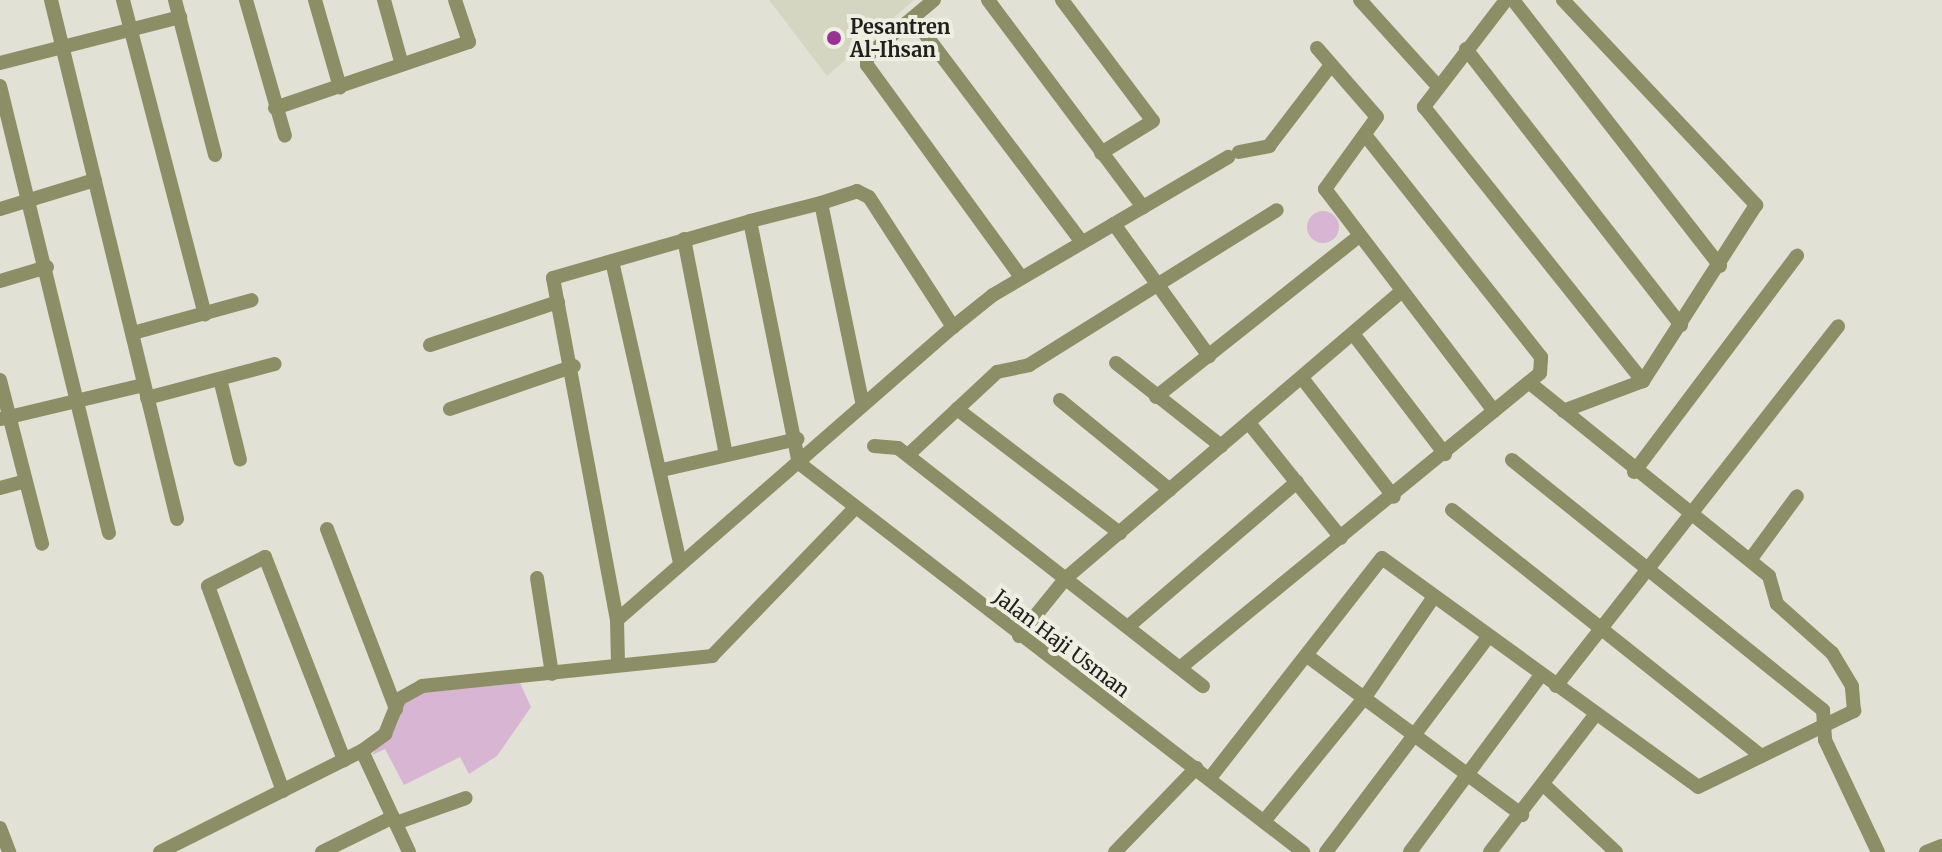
<!DOCTYPE html>
<html>
<head>
<meta charset="utf-8">
<style>
	body { margin:0 }
	#map { position:relative; width:1942px; height:852px; overflow:hidden; background:#e1e2d5; font-family:Merriweather,serif }
	div>[style] { position:absolute }
	[style*='--x'] { left:calc(var(--x)*1px); top:calc(var(--y)*1px); width:calc(var(--w)*1px); rotate:calc(var(--a)*1deg) }
	.built>* { inset:0; background:#d4d6c2 }
	.green>* { inset:0; background:#d8b5d3 }
	.round { border-radius:50% }
	.minor>* { height:14px; margin:-7px; padding:0 7px; transform-origin:7px; border-radius:7px; background:#8c8e65 }
	.dots>* { width:22px; height:22px; translate:-50% -50%; box-sizing:border-box; border:4px solid #eeefe2; border-radius:50% }
	span { translate:-50% -50%; white-space:nowrap; text-align:center; line-height:1.15; -webkit-text-stroke:8px #eeefe2; paint-order:stroke }
	.poi-label { font-size:20px; color:#20201c; font-weight:700 }
	.left { translate:0 -50%; text-align:left }
	.street-label { font-size:20px; color:#20201c }
</style>
</head>
<body>
<div id="map">
	<div class="built">
		<div style="clip-path:polygon(769px 0,914px 0,827px 76px)"></div>
	</div>
	<div class="green">
		<div class="round" style="left:1307px;top:211px;width:32px;height:32px"></div>
		<div style="clip-path:polygon(520px 683px,531px 707px,497px 756px,469px 774px,460px 757px,404px 785px,385px 749px,372px 755px,404px 702px,422px 692px)"></div>
	</div>
	<div class="minor">
		<div style="--x:51;--y:0;--w:534;--a:76.35"></div>
		<div style="--x:123;--y:0;--w:325;--a:75.4"></div>
		<div style="--x:175;--y:0;--w:160;--a:75.5"></div>
		<div style="--x:246;--y:0;--w:141;--a:74"></div>
		<div style="--x:315;--y:0;--w:91;--a:74"></div>
		<div style="--x:384;--y:0;--w:67;--a:74.5"></div>
		<div style="--x:934;--y:0;--w:87;--a:140.1"></div>
		<div style="--x:867;--y:56;--w:9;--a:90"></div>
		<div style="--x:867;--y:65;--w:263;--a:54"></div>
		<div style="--x:988;--y:0;--w:259;--a:53.2"></div>
		<div style="--x:1062;--y:0;--w:151;--a:53.1"></div>
		<div style="--x:1153;--y:121;--w:61;--a:148.4"></div>
		<div style="--x:1360;--y:0;--w:113;--a:47.9"></div>
		<div style="--x:1506;--y:0;--w:135;--a:127.5"></div>
		<div style="--x:1424;--y:107;--w:351;--a:51.4"></div>
		<div style="--x:1513;--y:0;--w:337;--a:52.1"></div>
		<div style="--x:1563;--y:0;--w:282;--a:46.7"></div>
		<div style="--x:1756;--y:205;--w:209;--a:122.7"></div>
		<div style="--x:1643;--y:381;--w:85;--a:159.4"></div>
		<div style="--x:913;--y:18;--w:281;--a:53"></div>
		<div style="--x:1317;--y:48;--w:91;--a:49"></div>
		<div style="--x:1377;--y:117;--w:89;--a:125.8"></div>
		<div style="--x:1325;--y:189;--w:279;--a:52.7"></div>
		<div style="--x:1466;--y:49;--w:350;--a:52.1"></div>
		<div style="--x:0;--y:63;--w:186;--a:-14.3"></div>
		<div style="--x:0;--y:86;--w:460;--a:76.3"></div>
		<div style="--x:275;--y:108;--w:205;--a:-18.8"></div>
		<div style="--x:469;--y:42;--w:44;--a:-108.4"></div>
		<div style="--x:1239;--y:152;--w:31;--a:-11"></div>
		<div style="--x:1269;--y:146;--w:102;--a:-52.6"></div>
		<div style="--x:821;--y:203;--w:38;--a:-18"></div>
		<div style="--x:857;--y:191;--w:13;--a:27"></div>
		<div style="--x:869;--y:197;--w:155;--a:57.1"></div>
		<div style="--x:0;--y:209;--w:99;--a:-17"></div>
		<div style="--x:750;--y:221;--w:73;--a:-14.2"></div>
		<div style="--x:821;--y:203;--w:206;--a:78.3"></div>
		<div style="--x:1114;--y:224;--w:163;--a:54.3"></div>
		<div style="--x:684;--y:239;--w:220;--a:79"></div>
		<div style="--x:612;--y:261;--w:309;--a:77.3"></div>
		<div style="--x:0;--y:281;--w:49;--a:-16.6"></div>
		<div style="--x:133;--y:333;--w:123;--a:-15.5"></div>
		<div style="--x:1354;--y:335;--w:150;--a:52.6"></div>
		<div style="--x:430;--y:345;--w:135;--a:-18.6"></div>
		<div style="--x:1116;--y:363;--w:134;--a:38.3"></div>
		<div style="--x:1302;--y:378;--w:150;--a:52.3"></div>
		<div style="--x:220;--y:379;--w:83;--a:76.1"></div>
		<div style="--x:0;--y:380;--w:169;--a:75.6"></div>
		<div style="--x:1156;--y:397;--w:259;--a:-38.4"></div>
		<div style="--x:147;--y:398;--w:132;--a:-14.9"></div>
		<div style="--x:1060;--y:400;--w:142;--a:39.3"></div>
		<div style="--x:450;--y:409;--w:131;--a:-19.1"></div>
		<div style="--x:957;--y:409;--w:205;--a:37.3"></div>
		<div style="--x:1;--y:419;--w:147;--a:-13.4"></div>
		<div style="--x:1249;--y:423;--w:147;--a:51.3"></div>
		<div style="--x:874;--y:446;--w:24;--a:5"></div>
		<div style="--x:898;--y:448;--w:387;--a:38"></div>
		<div style="--x:908;--y:455;--w:122;--a:-43"></div>
		<div style="--x:997;--y:372;--w:33;--a:-12"></div>
		<div style="--x:1029;--y:365;--w:292;--a:-32"></div>
		<div style="--x:1512;--y:460;--w:399;--a:38.8"></div>
		<div style="--x:1823;--y:710;--w:30;--a:86"></div>
		<div style="--x:1825;--y:740;--w:124;--a:64.7"></div>
		<div style="--x:799;--y:463;--w:637;--a:37.66"></div>
		<div style="--x:662;--y:470;--w:139;--a:-12.9"></div>
		<div style="--x:1634;--y:472;--w:271;--a:-53"></div>
		<div style="--x:0;--y:488;--w:24;--a:-15"></div>
		<div style="--x:1452;--y:510;--w:395;--a:38.5"></div>
		<div style="--x:327;--y:529;--w:193;--a:69"></div>
		<div style="--x:1750;--y:560;--w:79;--a:-53.7"></div>
		<div style="--x:537;--y:578;--w:97;--a:81.1"></div>
		<div style="--x:617;--y:620;--w:348;--a:-100.6"></div>
		<div style="--x:553;--y:278;--w:205;--a:-16.1"></div>
		<div style="--x:750;--y:221;--w:247;--a:78.6"></div>
		<div style="--x:1130;--y:625;--w:220;--a:-40.6"></div>
		<div style="--x:1019;--y:636;--w:75;--a:-51"></div>
		<div style="--x:1066;--y:578;--w:442;--a:-40.5"></div>
		<div style="--x:1310;--y:658;--w:264;--a:36.5"></div>
		<div style="--x:618;--y:664;--w:44;--a:-91.3"></div>
		<div style="--x:617;--y:620;--w:446;--a:-41.1"></div>
		<div style="--x:953;--y:327;--w:51;--a:-38.7"></div>
		<div style="--x:993;--y:295;--w:273;--a:-30.4"></div>
		<div style="--x:1181;--y:667;--w:464;--a:-39.3"></div>
		<div style="--x:1540;--y:373;--w:16;--a:-86"></div>
		<div style="--x:1541;--y:357;--w:283;--a:-128.4"></div>
		<div style="--x:1556;--y:686;--w:457;--a:-51.9"></div>
		<div style="--x:362;--y:751;--w:111;--a:65"></div>
		<div style="--x:1210;--y:778;--w:279;--a:-52"></div>
		<div style="--x:1382;--y:558;--w:390;--a:35.9"></div>
		<div style="--x:1698;--y:787;--w:174;--a:-26"></div>
		<div style="--x:1854;--y:711;--w:25;--a:-95"></div>
		<div style="--x:1852;--y:686;--w:39;--a:-121"></div>
		<div style="--x:1832;--y:653;--w:74;--a:-138.3"></div>
		<div style="--x:1777;--y:604;--w:29;--a:-106"></div>
		<div style="--x:1769;--y:576;--w:307;--a:-141.1"></div>
		<div style="--x:1545;--y:786;--w:97;--a:42.9"></div>
		<div style="--x:283;--y:791;--w:218;--a:-110.1"></div>
		<div style="--x:208;--y:586;--w:64;--a:-27"></div>
		<div style="--x:265;--y:557;--w:218;--a:68.7"></div>
		<div style="--x:1265;--y:820;--w:159;--a:-50.9"></div>
		<div style="--x:1365;--y:697;--w:120;--a:-55.5"></div>
		<div style="--x:396;--y:823;--w:74;--a:-19.7"></div>
		<div style="--x:0;--y:828;--w:26;--a:69"></div>
		<div style="--x:160;--y:852;--w:226;--a:-26.6"></div>
		<div style="--x:362;--y:751;--w:29;--a:-36"></div>
		<div style="--x:385;--y:734;--w:38;--a:-68"></div>
		<div style="--x:399;--y:699;--w:26;--a:-29"></div>
		<div style="--x:422;--y:686;--w:292;--a:-5.9"></div>
		<div style="--x:712;--y:656;--w:206;--a:-46"></div>
		<div style="--x:322;--y:852;--w:79;--a:-26.2"></div>
		<div style="--x:1115;--y:852;--w:117;--a:-46"></div>
		<div style="--x:1326;--y:852;--w:268;--a:-53"></div>
		<div style="--x:1410;--y:852;--w:219;--a:-53.5"></div>
		<div style="--x:1490;--y:852;--w:173;--a:-52.5"></div>
		<div style="--x:1926;--y:852;--w:17;--a:-21"></div>
	</div>
	<div class="dots">
		<div style="left:834px;top:38px;background:#9b3194"></div>
	</div>
	<div class="poi-label">
		<span class="left" style="left:850px;top:38px">Pesantren<br>Al-Ihsan</span>
	</div>
	<div class="street-label">
		<span style="left:1062px;top:643px;rotate:37deg">Jalan Haji Usman</span>
	</div>
</div>
</body>
</html>
